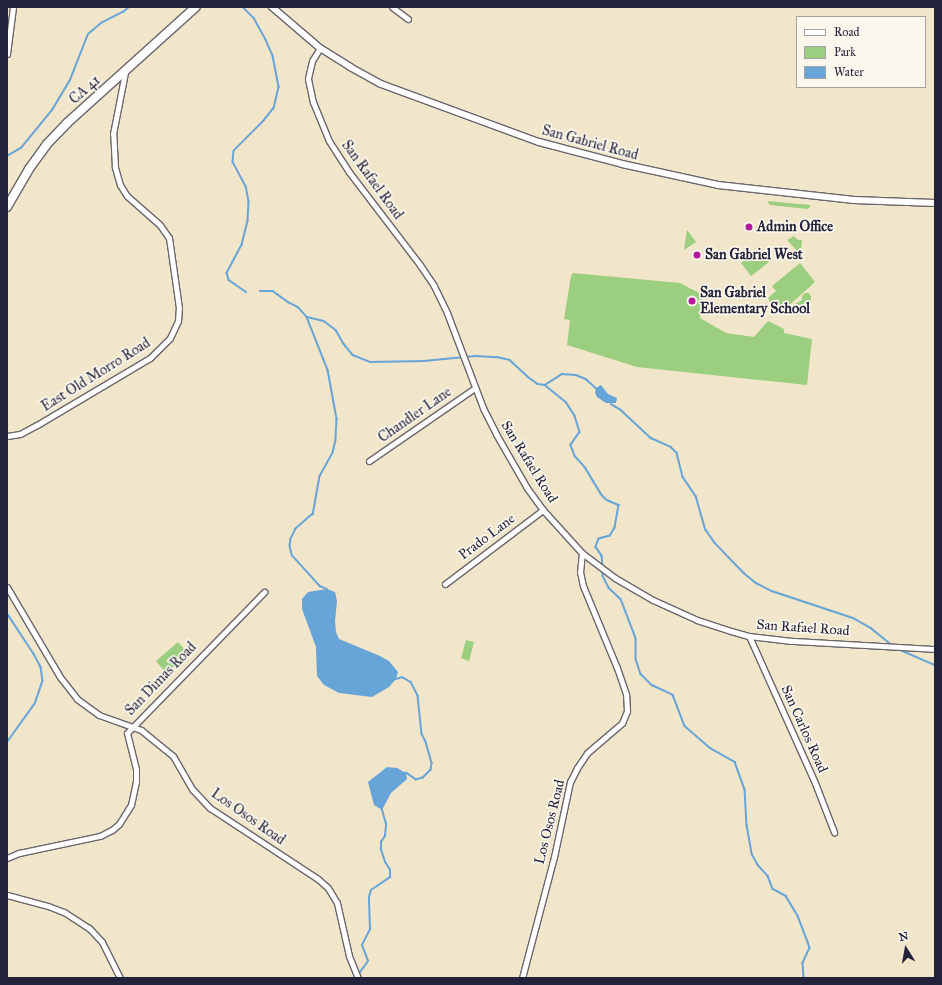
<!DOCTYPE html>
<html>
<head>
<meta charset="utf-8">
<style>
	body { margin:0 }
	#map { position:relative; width:942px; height:985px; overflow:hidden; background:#f1e5ca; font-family:"IM FELL Great Primer",serif }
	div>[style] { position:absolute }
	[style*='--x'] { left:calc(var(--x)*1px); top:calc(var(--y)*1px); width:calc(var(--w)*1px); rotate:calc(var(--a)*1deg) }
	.green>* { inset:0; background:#9bce7e }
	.water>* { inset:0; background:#67a4d8 }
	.stream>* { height:1.5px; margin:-0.75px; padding:0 0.75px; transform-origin:0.75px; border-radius:0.75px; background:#67a4d8 }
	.roads { filter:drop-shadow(1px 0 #6a666d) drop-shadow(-1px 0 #6a666d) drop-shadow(0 1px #6a666d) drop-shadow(0 -1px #6a666d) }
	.minor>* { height:5px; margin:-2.5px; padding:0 2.5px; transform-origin:2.5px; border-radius:2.5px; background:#fff }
	.tertiary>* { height:6px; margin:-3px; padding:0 3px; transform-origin:3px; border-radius:3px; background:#fff }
	.primary>* { height:8px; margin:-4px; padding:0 4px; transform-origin:4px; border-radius:4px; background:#fff }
	.dots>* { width:11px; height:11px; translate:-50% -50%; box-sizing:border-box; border:2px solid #fbf7ec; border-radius:50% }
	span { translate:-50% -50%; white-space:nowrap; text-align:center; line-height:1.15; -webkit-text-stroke:3.5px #fbf7ec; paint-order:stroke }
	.street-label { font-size:14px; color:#22223b }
	.poi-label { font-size:14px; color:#22223b; font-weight:700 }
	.left { translate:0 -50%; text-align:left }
	.frame { position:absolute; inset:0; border:8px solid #22223b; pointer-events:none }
	.legend { position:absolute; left:796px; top:16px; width:130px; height:72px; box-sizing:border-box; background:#fbf7ec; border:1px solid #a4a2a5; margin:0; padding:5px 7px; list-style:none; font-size:12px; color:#22223b }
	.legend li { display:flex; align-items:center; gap:8px; height:20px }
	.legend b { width:20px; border:1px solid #a4a2a5 }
	.north { position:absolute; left:886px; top:929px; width:40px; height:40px; -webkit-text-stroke:3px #fbf7ec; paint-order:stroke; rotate:349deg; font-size:11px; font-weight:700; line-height:16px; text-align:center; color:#22223b }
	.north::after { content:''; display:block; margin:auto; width:14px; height:18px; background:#22223b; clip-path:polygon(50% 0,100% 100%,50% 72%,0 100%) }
</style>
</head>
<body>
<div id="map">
	<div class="green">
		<div style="clip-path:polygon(767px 201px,810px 205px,810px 207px,807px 209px,770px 205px)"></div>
		<div style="clip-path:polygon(687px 230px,696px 242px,684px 250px)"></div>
		<div style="clip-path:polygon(794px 236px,798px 240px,802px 240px,801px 252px,799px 253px,787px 240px)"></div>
		<div style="clip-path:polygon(758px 249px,769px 262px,751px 276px,741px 263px)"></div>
		<div style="clip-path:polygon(800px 263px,815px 282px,783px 311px,776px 310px,772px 307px,768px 298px,776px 291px,772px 286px)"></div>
		<div style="clip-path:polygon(573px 273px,680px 283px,699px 293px,701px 298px,700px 318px,726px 333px,754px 337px,768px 321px,784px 329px,784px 333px,812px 339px,807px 385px,637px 367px,567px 345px,570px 320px,564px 319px,571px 276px)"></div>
		<div style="clip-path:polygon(805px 293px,809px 293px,811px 297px,809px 311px,804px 314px,796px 313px,795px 304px,802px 300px,802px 296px)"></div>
		<div style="clip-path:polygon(466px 640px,474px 642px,469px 661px,461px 658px)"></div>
		<div style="clip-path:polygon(178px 642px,189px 654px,166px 673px,156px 661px)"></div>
	</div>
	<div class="water">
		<div style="clip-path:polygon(601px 385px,608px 394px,617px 398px,616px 403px,606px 403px,597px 397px,595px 393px,596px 388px)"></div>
		<div style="clip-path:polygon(327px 589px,335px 592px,337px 601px,335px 621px,336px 632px,339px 639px,380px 656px,389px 661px,398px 672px,396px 679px,389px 687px,372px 697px,339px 693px,324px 685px,317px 676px,316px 647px,302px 609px,302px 599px,308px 592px)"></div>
		<div style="clip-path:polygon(387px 767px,397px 768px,406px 773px,407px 779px,391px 793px,382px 810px,374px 805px,368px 782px)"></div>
	</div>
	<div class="stream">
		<div style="--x:243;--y:7;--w:16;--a:45"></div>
		<div style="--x:254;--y:18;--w:25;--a:61"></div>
		<div style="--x:266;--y:40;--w:17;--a:66"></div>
		<div style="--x:273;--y:56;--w:32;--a:79"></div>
		<div style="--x:279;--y:87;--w:22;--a:103"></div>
		<div style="--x:274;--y:108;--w:16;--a:128"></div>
		<div style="--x:264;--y:121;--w:42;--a:135"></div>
		<div style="--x:234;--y:151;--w:11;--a:95"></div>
		<div style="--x:233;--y:162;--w:27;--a:62"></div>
		<div style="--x:246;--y:186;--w:16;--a:79"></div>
		<div style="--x:249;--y:202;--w:19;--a:93"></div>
		<div style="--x:248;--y:221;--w:25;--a:104"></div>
		<div style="--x:242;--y:245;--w:32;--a:118"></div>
		<div style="--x:227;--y:273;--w:7;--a:74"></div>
		<div style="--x:229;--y:280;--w:21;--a:35"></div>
		<div style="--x:7;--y:156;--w:16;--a:-30"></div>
		<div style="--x:21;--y:148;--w:49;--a:-50.8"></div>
		<div style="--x:52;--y:110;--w:35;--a:-59"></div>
		<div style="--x:70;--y:80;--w:49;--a:-68.6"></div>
		<div style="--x:88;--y:34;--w:17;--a:-40"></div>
		<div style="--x:101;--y:23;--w:25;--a:-27"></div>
		<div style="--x:123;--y:12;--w:8;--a:-40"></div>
		<div style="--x:260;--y:291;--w:13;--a:0"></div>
		<div style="--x:273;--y:291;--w:19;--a:36"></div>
		<div style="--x:288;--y:302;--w:11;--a:27"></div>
		<div style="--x:298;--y:307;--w:13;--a:48"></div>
		<div style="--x:307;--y:317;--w:57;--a:68.4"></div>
		<div style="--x:328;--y:370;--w:50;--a:79.6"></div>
		<div style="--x:337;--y:419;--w:21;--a:93"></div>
		<div style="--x:336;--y:440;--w:13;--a:103"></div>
		<div style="--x:333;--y:453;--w:26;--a:119"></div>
		<div style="--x:320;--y:476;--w:39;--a:100"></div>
		<div style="--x:313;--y:514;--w:23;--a:139"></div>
		<div style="--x:296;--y:529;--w:11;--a:117"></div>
		<div style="--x:291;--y:539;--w:7;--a:98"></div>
		<div style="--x:290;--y:546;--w:9;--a:77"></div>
		<div style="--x:292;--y:555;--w:42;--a:47.9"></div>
		<div style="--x:320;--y:586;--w:8;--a:23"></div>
		<div style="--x:307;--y:317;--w:17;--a:13"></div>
		<div style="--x:324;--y:321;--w:15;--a:37"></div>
		<div style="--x:336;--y:330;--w:16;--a:60"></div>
		<div style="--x:344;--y:344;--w:14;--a:51"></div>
		<div style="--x:353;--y:355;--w:18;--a:22"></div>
		<div style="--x:370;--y:362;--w:54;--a:-1.1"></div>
		<div style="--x:424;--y:361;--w:51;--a:-5.6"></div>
		<div style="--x:475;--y:356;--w:22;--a:3"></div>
		<div style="--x:497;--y:357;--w:13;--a:13"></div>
		<div style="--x:510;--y:360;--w:25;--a:43"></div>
		<div style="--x:528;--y:377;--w:12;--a:35"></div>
		<div style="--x:538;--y:384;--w:7;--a:8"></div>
		<div style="--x:545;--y:385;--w:27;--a:39"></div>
		<div style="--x:566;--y:402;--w:17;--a:57"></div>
		<div style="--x:575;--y:416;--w:17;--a:73"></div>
		<div style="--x:580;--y:432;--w:16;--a:125"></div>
		<div style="--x:571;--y:445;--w:12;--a:70"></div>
		<div style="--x:575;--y:456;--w:15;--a:48"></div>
		<div style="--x:585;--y:467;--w:31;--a:59"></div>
		<div style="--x:601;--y:494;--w:8;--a:45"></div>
		<div style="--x:607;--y:500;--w:13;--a:23"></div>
		<div style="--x:619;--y:505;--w:23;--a:100"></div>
		<div style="--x:615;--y:528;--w:9;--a:122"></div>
		<div style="--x:610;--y:536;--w:11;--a:165"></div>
		<div style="--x:599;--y:539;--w:9;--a:111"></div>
		<div style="--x:596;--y:547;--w:11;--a:56"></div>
		<div style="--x:602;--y:556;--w:11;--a:85"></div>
		<div style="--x:545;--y:385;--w:20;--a:-33"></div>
		<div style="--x:562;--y:374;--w:14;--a:4"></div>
		<div style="--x:576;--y:375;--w:11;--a:22"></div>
		<div style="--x:586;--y:379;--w:13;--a:42"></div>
		<div style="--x:611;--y:404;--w:12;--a:31"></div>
		<div style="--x:621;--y:410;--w:41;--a:43"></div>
		<div style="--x:651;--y:438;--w:22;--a:24"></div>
		<div style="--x:671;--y:447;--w:8;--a:45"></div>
		<div style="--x:677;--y:453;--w:25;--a:76"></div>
		<div style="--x:683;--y:477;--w:23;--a:56"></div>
		<div style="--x:696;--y:496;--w:35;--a:74"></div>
		<div style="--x:706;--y:530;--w:16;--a:55"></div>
		<div style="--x:715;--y:543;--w:42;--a:46"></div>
		<div style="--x:744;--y:573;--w:16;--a:40"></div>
		<div style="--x:756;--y:583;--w:18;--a:27"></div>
		<div style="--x:772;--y:591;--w:85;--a:18.4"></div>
		<div style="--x:853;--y:618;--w:21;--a:29"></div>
		<div style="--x:871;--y:628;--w:27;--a:39"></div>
		<div style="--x:603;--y:571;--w:5;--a:90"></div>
		<div style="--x:603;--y:576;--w:13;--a:63"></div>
		<div style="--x:609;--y:588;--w:16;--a:43"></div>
		<div style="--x:621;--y:599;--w:42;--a:69"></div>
		<div style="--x:636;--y:638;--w:21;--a:90"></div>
		<div style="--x:636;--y:659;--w:16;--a:72"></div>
		<div style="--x:641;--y:674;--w:16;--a:45"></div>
		<div style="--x:652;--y:685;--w:23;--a:25"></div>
		<div style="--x:673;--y:695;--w:33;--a:69"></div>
		<div style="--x:685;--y:726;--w:33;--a:41"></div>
		<div style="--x:710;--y:748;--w:29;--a:29"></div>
		<div style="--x:735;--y:762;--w:29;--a:70"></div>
		<div style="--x:745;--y:789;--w:36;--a:87"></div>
		<div style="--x:747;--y:825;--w:29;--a:80"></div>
		<div style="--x:752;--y:854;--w:13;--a:61"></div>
		<div style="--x:758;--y:865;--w:15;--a:48"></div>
		<div style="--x:768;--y:876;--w:14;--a:69"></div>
		<div style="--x:773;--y:889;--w:15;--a:28"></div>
		<div style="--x:786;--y:896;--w:23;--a:59"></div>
		<div style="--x:798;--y:916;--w:28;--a:69"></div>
		<div style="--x:808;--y:942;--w:6;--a:72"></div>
		<div style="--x:810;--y:948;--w:17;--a:115"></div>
		<div style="--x:803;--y:963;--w:15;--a:86"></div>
		<div style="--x:7;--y:613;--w:49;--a:56.6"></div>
		<div style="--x:34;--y:654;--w:15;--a:62"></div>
		<div style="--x:41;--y:667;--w:14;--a:82"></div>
		<div style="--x:43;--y:681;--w:24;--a:109"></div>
		<div style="--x:35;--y:704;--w:48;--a:125.7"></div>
		<div style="--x:898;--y:649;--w:40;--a:23.4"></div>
		<div style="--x:396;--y:679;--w:6;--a:-18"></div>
		<div style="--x:402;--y:677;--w:10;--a:29"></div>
		<div style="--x:411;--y:682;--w:16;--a:63"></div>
		<div style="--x:418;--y:696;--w:38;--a:84"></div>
		<div style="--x:422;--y:734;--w:9;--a:63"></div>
		<div style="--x:426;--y:742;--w:22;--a:74"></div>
		<div style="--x:432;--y:763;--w:7;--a:98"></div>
		<div style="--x:431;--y:770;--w:11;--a:135"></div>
		<div style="--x:423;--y:778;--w:7;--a:164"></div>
		<div style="--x:416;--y:780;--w:12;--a:-145"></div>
		<div style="--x:358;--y:975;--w:17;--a:-54"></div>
		<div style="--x:368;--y:961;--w:17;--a:-111"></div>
		<div style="--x:362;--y:945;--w:18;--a:-63"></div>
		<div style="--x:370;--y:929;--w:32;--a:-92"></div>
		<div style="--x:369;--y:897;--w:7;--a:-74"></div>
		<div style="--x:371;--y:890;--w:23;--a:-34"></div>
		<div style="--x:390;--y:877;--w:7;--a:-90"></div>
		<div style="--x:390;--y:870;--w:9;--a:-122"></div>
		<div style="--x:385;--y:862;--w:13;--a:-108"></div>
		<div style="--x:381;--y:850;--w:8;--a:-90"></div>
		<div style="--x:381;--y:842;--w:7;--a:-56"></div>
		<div style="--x:385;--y:836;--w:12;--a:-85"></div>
		<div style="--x:386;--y:824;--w:15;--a:-106"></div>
	</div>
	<div class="roads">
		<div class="minor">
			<div style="--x:392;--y:7;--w:20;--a:37"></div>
			<div style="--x:320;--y:48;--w:15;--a:122"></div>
			<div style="--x:312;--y:61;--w:18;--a:103"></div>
			<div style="--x:308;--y:79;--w:24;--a:78"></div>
			<div style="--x:313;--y:102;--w:42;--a:67.7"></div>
			<div style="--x:329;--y:141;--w:37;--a:57"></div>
			<div style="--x:349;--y:172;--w:117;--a:52.6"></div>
			<div style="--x:420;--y:265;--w:25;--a:56"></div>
			<div style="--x:434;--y:286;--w:30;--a:64"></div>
			<div style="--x:447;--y:313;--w:102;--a:69.2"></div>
			<div style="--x:483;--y:408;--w:29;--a:63"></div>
			<div style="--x:496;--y:434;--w:62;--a:60.1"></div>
			<div style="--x:527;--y:488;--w:27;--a:54"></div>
			<div style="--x:543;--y:510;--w:58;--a:47.8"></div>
			<div style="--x:582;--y:553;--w:41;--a:37.1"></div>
			<div style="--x:615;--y:578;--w:44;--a:30.1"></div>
			<div style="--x:653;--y:600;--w:48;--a:24.4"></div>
			<div style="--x:697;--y:620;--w:36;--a:18"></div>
			<div style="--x:731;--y:631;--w:19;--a:16"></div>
			<div style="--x:749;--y:636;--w:43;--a:6.6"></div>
			<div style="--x:792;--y:641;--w:143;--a:3.2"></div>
			<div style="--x:7;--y:54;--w:47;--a:-82.7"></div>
			<div style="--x:7;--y:436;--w:13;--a:-9"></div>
			<div style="--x:20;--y:434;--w:19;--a:-28"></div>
			<div style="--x:37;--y:425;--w:131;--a:-30.7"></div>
			<div style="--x:150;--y:358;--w:28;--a:-45"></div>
			<div style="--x:170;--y:338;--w:19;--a:-65"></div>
			<div style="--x:178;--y:321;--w:13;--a:-86"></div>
			<div style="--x:179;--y:308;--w:71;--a:-98.1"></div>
			<div style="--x:169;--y:238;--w:16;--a:-125"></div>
			<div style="--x:160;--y:225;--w:44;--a:-138.7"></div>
			<div style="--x:127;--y:196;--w:13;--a:-122"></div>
			<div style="--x:120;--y:185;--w:19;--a:-106"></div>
			<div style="--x:115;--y:167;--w:33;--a:-93"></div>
			<div style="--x:113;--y:134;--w:63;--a:-79"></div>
			<div style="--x:369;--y:461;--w:129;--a:-34.6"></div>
			<div style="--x:445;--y:584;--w:123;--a:-37.1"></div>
			<div style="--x:7;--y:587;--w:104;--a:59.5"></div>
			<div style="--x:60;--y:677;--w:28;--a:52"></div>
			<div style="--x:77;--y:699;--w:27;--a:36"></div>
			<div style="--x:99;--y:715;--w:45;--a:19.7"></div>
			<div style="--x:141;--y:730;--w:41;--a:39.1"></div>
			<div style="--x:173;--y:756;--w:39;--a:60"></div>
			<div style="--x:193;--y:790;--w:25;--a:47"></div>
			<div style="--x:210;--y:808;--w:129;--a:33.3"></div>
			<div style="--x:318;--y:879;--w:13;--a:42"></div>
			<div style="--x:328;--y:888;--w:17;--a:59"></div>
			<div style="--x:337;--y:903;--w:54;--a:77.2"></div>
			<div style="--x:349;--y:956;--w:24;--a:68"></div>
			<div style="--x:749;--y:636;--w:161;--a:65.8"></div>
			<div style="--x:815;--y:783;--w:53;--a:68.8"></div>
			<div style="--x:7;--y:858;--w:13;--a:-23"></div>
			<div style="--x:19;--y:853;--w:83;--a:-11.9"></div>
			<div style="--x:100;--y:836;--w:13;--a:-27"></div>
			<div style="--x:112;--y:830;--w:9;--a:-41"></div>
			<div style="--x:119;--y:824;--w:22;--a:-58"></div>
			<div style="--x:131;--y:805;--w:24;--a:-78"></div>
			<div style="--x:136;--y:782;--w:13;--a:-90"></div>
			<div style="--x:136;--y:769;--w:37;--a:-104"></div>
			<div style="--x:127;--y:733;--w:197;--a:-45.8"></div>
			<div style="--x:7;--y:895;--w:42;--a:15"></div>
			<div style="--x:48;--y:906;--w:17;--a:21"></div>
			<div style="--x:64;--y:912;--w:30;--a:33"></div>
			<div style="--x:89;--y:928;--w:19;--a:47"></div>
			<div style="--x:102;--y:942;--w:40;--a:63.4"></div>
			<div style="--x:522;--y:978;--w:125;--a:-75.2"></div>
			<div style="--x:554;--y:857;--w:77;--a:-78"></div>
			<div style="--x:570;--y:782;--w:16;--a:-63"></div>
			<div style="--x:577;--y:768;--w:18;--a:-56"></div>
			<div style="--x:587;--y:753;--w:46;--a:-40.6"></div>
			<div style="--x:622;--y:723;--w:13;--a:-67"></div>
			<div style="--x:627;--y:711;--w:17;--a:-93"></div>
			<div style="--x:626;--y:694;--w:28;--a:-109"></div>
			<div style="--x:617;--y:668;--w:89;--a:-112.5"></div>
			<div style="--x:583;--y:586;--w:14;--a:-102"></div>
			<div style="--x:580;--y:572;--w:19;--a:-84"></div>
		</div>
		<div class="tertiary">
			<div style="--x:272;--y:7;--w:63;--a:40.5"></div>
			<div style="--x:320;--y:48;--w:36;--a:32"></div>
			<div style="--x:350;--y:67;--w:35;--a:29"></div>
			<div style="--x:381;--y:84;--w:168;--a:20.2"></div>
			<div style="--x:539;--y:142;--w:86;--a:14.8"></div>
			<div style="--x:622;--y:164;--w:98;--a:12.3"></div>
			<div style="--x:718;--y:185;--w:137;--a:6.3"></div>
			<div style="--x:854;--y:200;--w:81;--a:2.1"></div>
		</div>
		<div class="primary">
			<div style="--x:7;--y:207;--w:44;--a:-59.9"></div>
			<div style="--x:29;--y:169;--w:31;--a:-54"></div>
			<div style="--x:47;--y:144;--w:29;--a:-46"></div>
			<div style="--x:67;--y:123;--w:173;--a:-42"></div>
		</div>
	</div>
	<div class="dots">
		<div style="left:749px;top:227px;background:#b5179e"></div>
		<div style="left:697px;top:255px;background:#b5179e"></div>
		<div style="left:692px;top:301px;background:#b5179e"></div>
	</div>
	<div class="street-label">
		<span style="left:85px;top:90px;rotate:-41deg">CA 41</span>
		<span style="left:590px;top:143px;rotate:15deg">San Gabriel Road</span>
		<span style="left:372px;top:180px;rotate:54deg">San Rafael Road</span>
		<span style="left:96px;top:375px;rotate:-32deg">East Old Morro Road</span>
		<span style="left:415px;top:415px;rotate:-35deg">Chandler Lane</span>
		<span style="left:529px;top:462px;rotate:58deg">San Rafael Road</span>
		<span style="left:487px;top:537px;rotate:-37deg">Prado Lane</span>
		<span style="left:803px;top:628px;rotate:4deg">San Rafael Road</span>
		<span style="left:161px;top:679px;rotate:-46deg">San Dimas Road</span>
		<span style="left:804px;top:729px;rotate:66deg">San Carlos Road</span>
		<span style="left:248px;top:817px;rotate:35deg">Los Osos Road</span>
		<span style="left:550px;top:822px;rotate:-76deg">Los Osos Road</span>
	</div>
	<div class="poi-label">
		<span class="left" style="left:757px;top:227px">Admin Office</span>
		<span class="left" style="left:705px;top:255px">San Gabriel West</span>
		<span class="left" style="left:700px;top:301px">San Gabriel<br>Elementary School</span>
	</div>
	<div class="frame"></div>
	<ul class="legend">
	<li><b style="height:5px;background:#fff"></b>Road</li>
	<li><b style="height:11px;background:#9bce7e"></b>Park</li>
	<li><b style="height:11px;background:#67a4d8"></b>Water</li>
	</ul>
	<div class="north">N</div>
</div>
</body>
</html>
